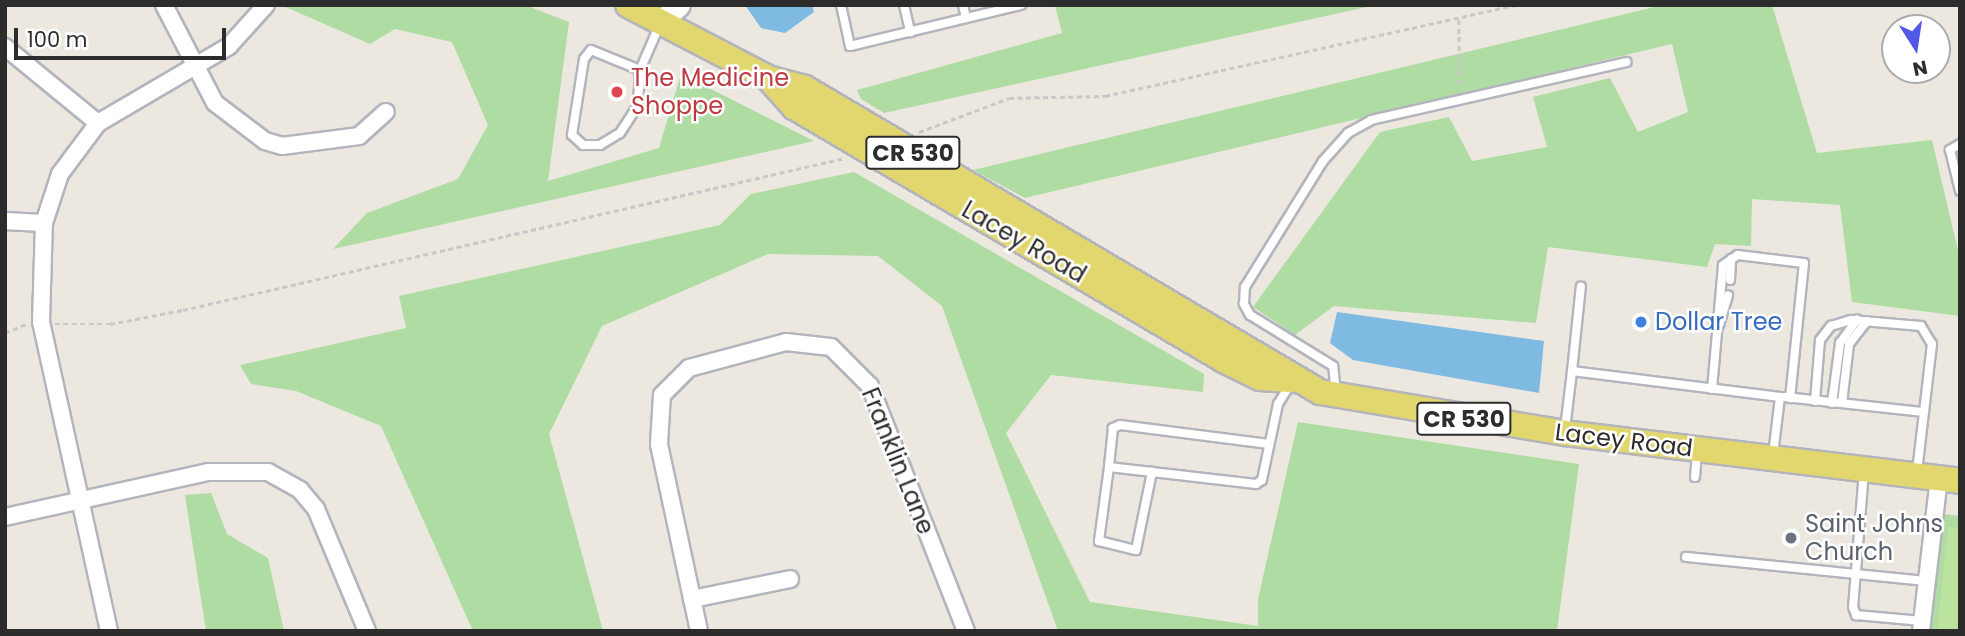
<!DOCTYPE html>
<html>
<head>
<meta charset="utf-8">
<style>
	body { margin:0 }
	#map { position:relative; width:1965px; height:636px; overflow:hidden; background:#ece8e0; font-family:Poppins,sans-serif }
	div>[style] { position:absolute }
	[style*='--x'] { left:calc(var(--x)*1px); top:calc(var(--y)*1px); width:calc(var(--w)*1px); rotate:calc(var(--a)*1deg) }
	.green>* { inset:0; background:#aedca2 }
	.pitch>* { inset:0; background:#bce29f }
	.water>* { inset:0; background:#7ebae2 }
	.path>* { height:2.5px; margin-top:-1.25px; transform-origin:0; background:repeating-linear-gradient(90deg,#c8c8c8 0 5px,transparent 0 8.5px) }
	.roads { filter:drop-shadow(2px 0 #b3b4be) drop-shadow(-2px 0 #b3b4be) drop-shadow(0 2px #b3b4be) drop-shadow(0 -2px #b3b4be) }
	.lane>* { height:8px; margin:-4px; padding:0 4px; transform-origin:4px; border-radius:4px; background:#fff }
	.street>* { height:16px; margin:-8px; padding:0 8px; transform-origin:8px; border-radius:8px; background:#fff }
	.secondary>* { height:21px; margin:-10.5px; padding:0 10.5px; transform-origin:10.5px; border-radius:10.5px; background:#fff }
	.primary>* { height:24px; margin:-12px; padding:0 12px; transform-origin:12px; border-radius:12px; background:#e2d76e }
	.dots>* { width:19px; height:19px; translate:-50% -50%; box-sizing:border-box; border:4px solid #fff; border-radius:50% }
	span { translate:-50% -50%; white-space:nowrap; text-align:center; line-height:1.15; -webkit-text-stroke:5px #fff; paint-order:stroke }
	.shield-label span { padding:2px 5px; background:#fff; border:2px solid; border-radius:5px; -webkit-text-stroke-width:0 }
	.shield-label { font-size:23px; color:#2c2c2c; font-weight:700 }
	.health-label { font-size:24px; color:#be3a42 }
	.left { translate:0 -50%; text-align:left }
	.street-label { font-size:24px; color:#2c2c2c }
	.shop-label { font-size:24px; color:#366cbe }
	.worship-label { font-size:24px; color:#5b616d }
	.frame { position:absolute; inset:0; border:7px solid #2c2c2c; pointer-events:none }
	.north { position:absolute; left:1881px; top:14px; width:70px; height:70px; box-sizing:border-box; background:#fff; border:2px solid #ababab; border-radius:50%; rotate:168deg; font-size:19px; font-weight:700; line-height:28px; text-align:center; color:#2c2c2c }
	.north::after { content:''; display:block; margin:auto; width:24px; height:32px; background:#5158e7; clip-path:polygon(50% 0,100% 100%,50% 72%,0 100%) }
	.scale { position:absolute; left:14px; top:28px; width:212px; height:32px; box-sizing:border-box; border:4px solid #2c2c2c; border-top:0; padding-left:9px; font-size:21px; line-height:24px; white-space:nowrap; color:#2c2c2c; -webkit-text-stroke:5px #fff; paint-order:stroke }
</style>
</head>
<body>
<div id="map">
	<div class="green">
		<div style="clip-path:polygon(281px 5px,525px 5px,569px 22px,548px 181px,659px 148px,681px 74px,814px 141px,333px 249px,367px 213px,458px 179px,488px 125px,452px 42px,395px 29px,370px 44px)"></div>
		<div style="clip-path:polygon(1055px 5px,1376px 5px,884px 113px,861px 99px,857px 90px,1062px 33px)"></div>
		<div style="clip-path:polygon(1663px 5px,1772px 5px,1817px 153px,1932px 140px,1960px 259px,1960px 316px,1852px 302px,1840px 205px,1752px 199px,1751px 246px,1715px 244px,1707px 267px,1548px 247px,1536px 323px,1334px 306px,1295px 335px,1253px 307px,1380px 132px,1449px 117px,1472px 161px,1547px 147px,1533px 97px,1610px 78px,1638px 132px,1688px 112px,1672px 44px,1025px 198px,973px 170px)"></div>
		<div style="clip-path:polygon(854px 172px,1204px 374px,1203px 392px,1051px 375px,1006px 433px,1090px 602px,1258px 626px,1258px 599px,1298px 422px,1579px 464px,1557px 631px,1058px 631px,942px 306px,878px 256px,768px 254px,602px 326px,549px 434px,603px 631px,473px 631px,381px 426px,296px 391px,251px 384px,240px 365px,406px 328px,399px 296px,720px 225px,751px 194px)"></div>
		<div style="clip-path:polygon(211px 493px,227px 534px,268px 558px,284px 631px,206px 631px,185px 495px)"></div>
		<div style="clip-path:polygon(1936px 513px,1960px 516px,1960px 631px,1923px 631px)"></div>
	</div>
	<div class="pitch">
		<div style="clip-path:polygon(1948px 527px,1960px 528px,1960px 631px,1937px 631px)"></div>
	</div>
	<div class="water">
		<div style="clip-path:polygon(745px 5px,812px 5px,814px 12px,785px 33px,761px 28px)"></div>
		<div style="clip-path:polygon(1337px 312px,1544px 341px,1539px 393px,1353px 360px,1330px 343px)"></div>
	</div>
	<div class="path">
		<div style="--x:1459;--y:20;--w:69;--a:89.2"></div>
		<div style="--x:919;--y:132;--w:96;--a:-20.7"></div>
		<div style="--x:1009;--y:98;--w:96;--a:-1.2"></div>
		<div style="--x:1105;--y:96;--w:420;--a:-12.5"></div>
		<div style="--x:55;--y:324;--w:55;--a:0"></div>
		<div style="--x:110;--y:324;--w:74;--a:-10.9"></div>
		<div style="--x:183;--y:310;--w:679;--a:-12.93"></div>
		<div style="--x:5;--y:333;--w:25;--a:-23"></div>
	</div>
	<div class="roads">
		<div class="lane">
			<div style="--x:841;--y:5;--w:42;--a:77.6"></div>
			<div style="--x:850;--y:46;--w:176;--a:-13.5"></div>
			<div style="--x:904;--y:5;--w:28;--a:77"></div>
			<div style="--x:963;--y:5;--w:13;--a:77"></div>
			<div style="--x:640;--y:70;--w:53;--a:-157.8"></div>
			<div style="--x:591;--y:50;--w:11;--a:128"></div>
			<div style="--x:584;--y:59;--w:77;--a:99"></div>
			<div style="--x:572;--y:135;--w:15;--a:42"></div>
			<div style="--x:583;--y:145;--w:17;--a:0"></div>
			<div style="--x:600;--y:145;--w:23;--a:-31"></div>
			<div style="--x:620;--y:133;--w:33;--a:-57"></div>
			<div style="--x:638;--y:105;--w:35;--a:-87"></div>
			<div style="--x:640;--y:70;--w:50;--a:-66.5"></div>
			<div style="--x:1960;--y:144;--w:12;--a:149"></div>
			<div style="--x:1950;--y:150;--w:42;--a:76.3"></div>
			<div style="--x:1730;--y:280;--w:21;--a:-87"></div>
			<div style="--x:1719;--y:325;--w:31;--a:-73"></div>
			<div style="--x:1572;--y:371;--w:85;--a:-84"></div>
			<div style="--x:1712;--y:389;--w:124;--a:-84.9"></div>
			<div style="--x:1723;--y:265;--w:18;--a:-34"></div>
			<div style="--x:1738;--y:255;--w:66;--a:6.9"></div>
			<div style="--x:1804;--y:263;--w:136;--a:95.9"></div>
			<div style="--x:1336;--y:393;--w:27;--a:-96"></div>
			<div style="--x:1333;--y:366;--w:97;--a:-148.4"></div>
			<div style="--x:1250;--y:315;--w:13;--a:-119"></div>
			<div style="--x:1244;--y:304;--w:17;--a:-87"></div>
			<div style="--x:1245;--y:287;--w:148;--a:-58.2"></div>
			<div style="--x:1323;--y:161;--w:38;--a:-48"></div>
			<div style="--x:1348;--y:133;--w:26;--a:-29"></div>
			<div style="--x:1371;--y:120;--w:262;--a:-12.8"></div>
			<div style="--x:1785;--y:397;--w:140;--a:6.2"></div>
			<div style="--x:1924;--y:412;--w:60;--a:96.7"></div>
			<div style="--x:1815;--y:401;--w:61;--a:-85.3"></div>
			<div style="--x:1820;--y:340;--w:18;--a:-52"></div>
			<div style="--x:1831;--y:326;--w:21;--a:-17"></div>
			<div style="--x:1851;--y:320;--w:70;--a:4.9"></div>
			<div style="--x:1921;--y:326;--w:21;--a:59"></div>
			<div style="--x:1932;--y:344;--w:68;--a:96.7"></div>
			<div style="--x:1832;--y:403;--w:61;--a:-82.4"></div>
			<div style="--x:1840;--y:343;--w:29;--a:-54"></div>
			<div style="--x:1842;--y:403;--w:59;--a:-83.2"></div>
			<div style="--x:1849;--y:344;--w:29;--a:-52"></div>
			<div style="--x:1565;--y:429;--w:58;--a:-83.1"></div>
			<div style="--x:1572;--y:371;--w:210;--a:7.1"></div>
			<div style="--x:1780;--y:397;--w:58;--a:96.9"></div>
			<div style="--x:1269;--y:444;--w:150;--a:-172.7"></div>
			<div style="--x:1120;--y:425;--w:8;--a:157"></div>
			<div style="--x:1113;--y:428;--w:39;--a:96"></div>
			<div style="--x:1109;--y:467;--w:148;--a:6.6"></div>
			<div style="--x:1256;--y:484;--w:7;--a:-34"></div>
			<div style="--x:1262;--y:480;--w:78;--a:-78.1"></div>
			<div style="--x:1278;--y:404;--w:25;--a:-58"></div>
			<div style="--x:1109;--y:467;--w:75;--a:97.7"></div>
			<div style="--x:1099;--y:541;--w:38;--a:14"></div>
			<div style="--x:1136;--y:550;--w:80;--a:-78.4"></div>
			<div style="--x:1864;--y:471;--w:136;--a:94.6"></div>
			<div style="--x:1853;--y:607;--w:9;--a:69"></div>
			<div style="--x:1856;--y:615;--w:66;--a:5.2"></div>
			<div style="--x:1695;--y:477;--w:25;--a:-85"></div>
			<div style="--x:1686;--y:557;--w:242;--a:5.7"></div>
		</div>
		<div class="street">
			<div style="--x:164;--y:5;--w:110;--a:62.5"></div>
			<div style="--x:215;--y:103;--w:63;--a:37.2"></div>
			<div style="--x:265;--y:141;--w:18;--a:16"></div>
			<div style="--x:282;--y:146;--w:78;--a:-7.4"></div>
			<div style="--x:359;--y:136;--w:36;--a:-42"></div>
			<div style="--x:5;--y:47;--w:120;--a:39.3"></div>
			<div style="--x:5;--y:221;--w:39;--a:3"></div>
			<div style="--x:5;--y:517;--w:208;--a:-12.5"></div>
			<div style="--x:208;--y:472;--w:60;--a:0"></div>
			<div style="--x:268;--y:472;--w:37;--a:29"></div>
			<div style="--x:300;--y:490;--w:25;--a:50"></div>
			<div style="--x:316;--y:509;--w:132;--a:67.3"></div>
			<div style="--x:692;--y:599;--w:100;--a:-11.5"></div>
			<div style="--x:109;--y:631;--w:316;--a:-102.4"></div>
			<div style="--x:41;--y:322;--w:99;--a:-88.3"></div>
			<div style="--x:44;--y:223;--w:52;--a:-71.9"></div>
			<div style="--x:60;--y:174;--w:64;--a:-53.3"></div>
			<div style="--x:98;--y:123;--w:152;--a:-30.4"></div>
			<div style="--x:229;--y:46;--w:55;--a:-47.9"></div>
			<div style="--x:699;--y:631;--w:191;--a:-102.1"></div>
			<div style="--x:659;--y:444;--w:49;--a:-86.5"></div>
			<div style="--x:662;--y:395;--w:38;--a:-45"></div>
			<div style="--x:689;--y:368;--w:100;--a:-15"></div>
			<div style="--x:786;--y:342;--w:45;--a:6.3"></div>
			<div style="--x:831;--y:347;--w:55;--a:45"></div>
			<div style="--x:870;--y:386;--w:263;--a:68.6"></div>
			<div style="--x:1921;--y:631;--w:154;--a:-83.3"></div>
		</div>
		<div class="secondary">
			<div style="--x:663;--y:19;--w:21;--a:-41"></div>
		</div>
		<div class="primary">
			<div style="--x:628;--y:5;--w:158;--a:27.5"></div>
			<div style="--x:768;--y:78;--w:38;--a:15"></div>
			<div style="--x:805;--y:88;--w:598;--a:30.55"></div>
			<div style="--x:1320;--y:392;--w:248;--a:9.5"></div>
			<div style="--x:1565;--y:433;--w:398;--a:6.9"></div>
			<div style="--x:768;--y:78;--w:39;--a:48"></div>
			<div style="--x:794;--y:107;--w:498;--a:30.5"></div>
			<div style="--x:1223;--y:360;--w:41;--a:25.9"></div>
			<div style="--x:1260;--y:378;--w:32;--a:4"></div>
		</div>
	</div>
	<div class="dots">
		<div style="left:617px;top:92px;background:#e0444e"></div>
		<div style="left:1641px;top:322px;background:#3f7fe0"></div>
		<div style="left:1791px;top:538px;background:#6b7280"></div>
	</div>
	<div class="shield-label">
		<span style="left:913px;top:153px">CR 530</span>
		<span style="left:1464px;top:419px">CR 530</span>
	</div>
	<div class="health-label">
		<span class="left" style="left:631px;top:92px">The Medicine<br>Shoppe</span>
	</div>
	<div class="street-label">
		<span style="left:1024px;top:242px;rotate:30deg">Lacey Road</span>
		<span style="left:1624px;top:440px;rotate:7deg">Lacey Road</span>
		<span style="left:898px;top:461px;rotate:68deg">Franklin Lane</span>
	</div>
	<div class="shop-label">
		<span class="left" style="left:1655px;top:322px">Dollar Tree</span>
	</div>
	<div class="worship-label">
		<span class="left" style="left:1805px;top:538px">Saint Johns<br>Church</span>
	</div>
	<div class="frame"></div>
	<div class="north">N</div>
	<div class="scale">100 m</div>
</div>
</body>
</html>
